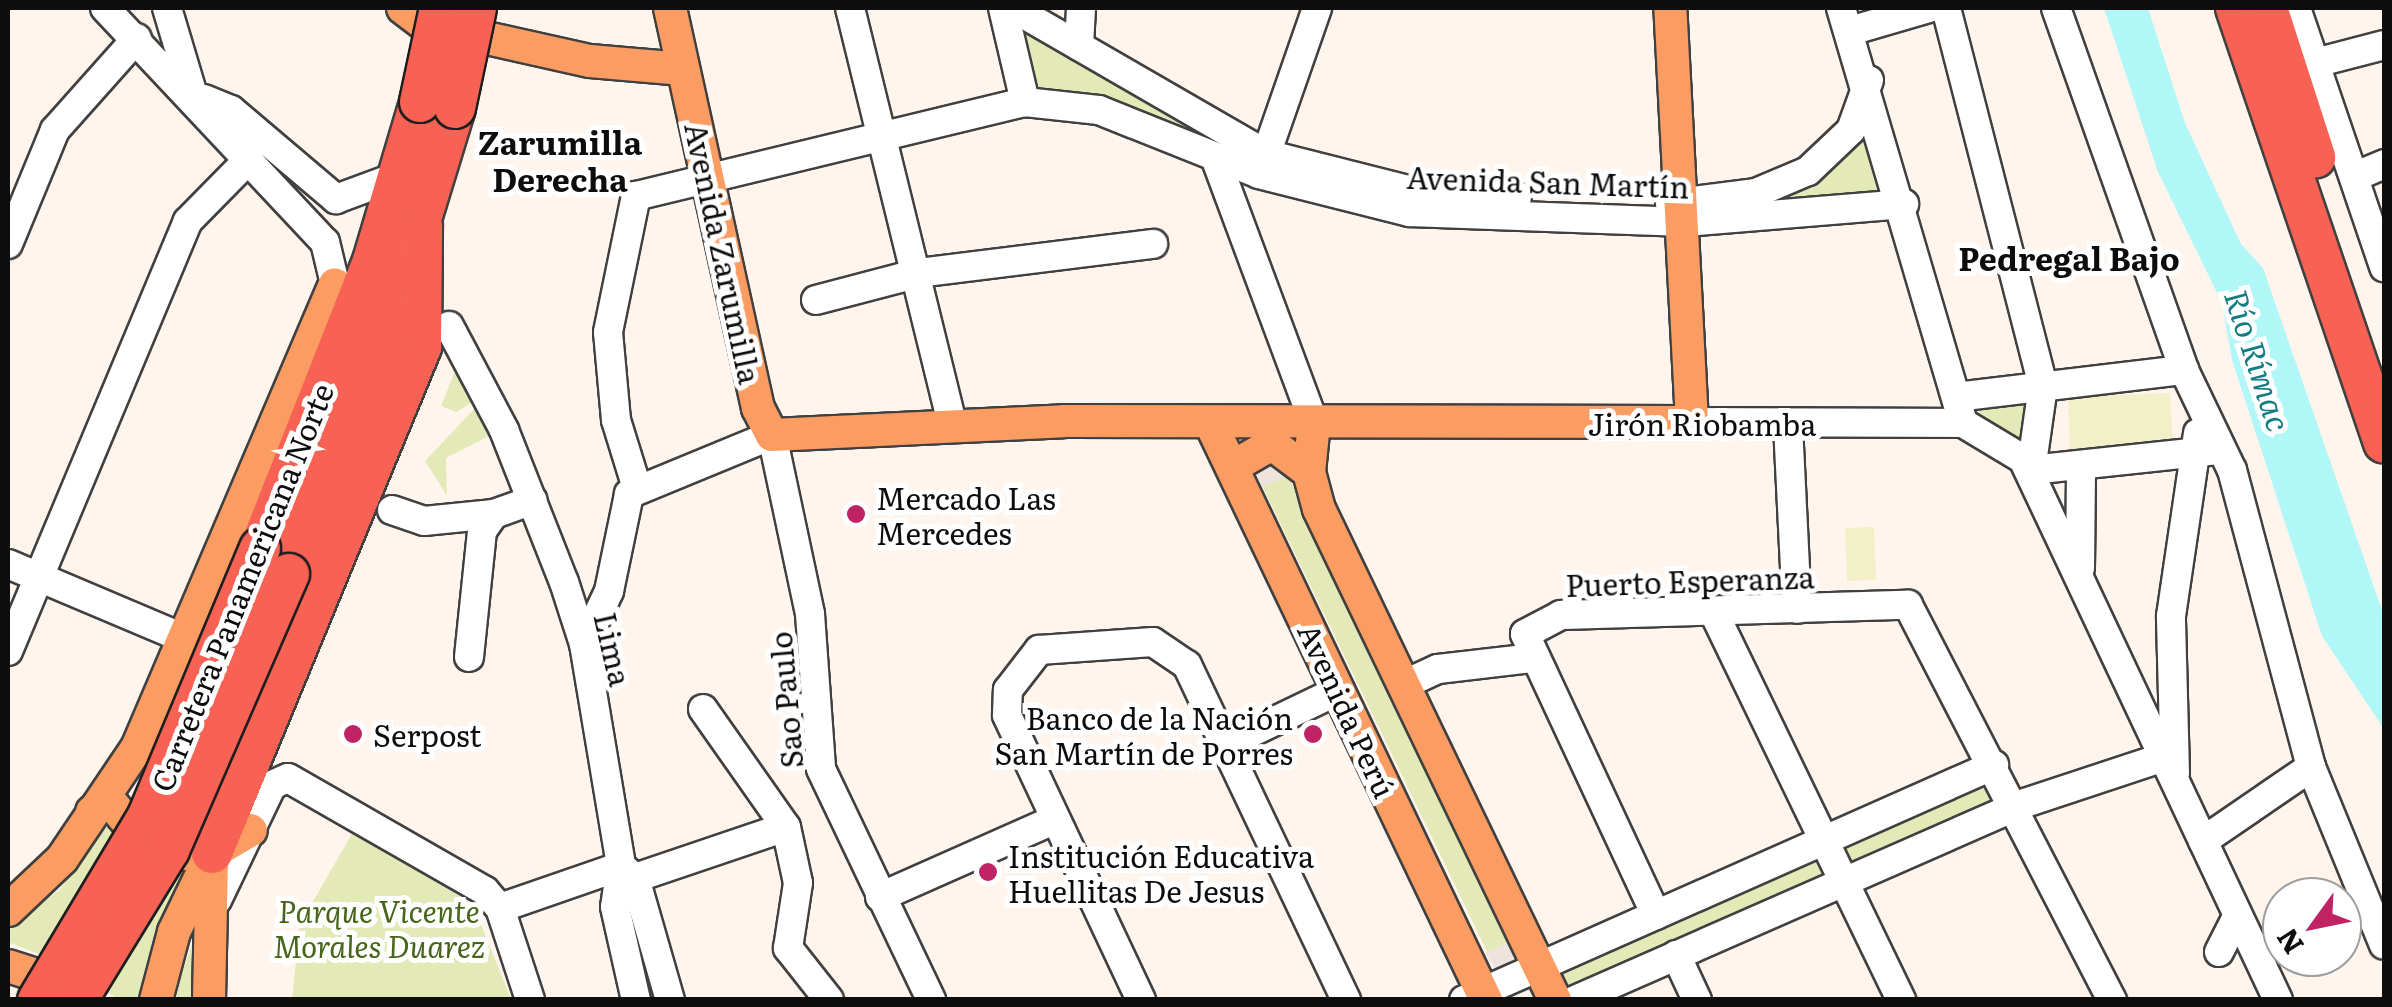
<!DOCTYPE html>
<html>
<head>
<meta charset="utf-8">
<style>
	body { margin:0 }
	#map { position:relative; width:2392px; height:1007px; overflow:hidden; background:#fff5ed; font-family:Literata,serif }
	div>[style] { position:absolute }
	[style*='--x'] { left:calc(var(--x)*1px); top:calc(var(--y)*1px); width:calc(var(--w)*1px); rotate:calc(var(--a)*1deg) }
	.green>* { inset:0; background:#e4eab7 }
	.pitch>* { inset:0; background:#f1f0c9 }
	.plaza>* { inset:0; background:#efe3dd }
	.water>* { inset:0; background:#b1f7f7 }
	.roads { filter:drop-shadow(2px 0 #404040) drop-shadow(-2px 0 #404040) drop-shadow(0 2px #404040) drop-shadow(0 -2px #404040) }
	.minor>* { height:28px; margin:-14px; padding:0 14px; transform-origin:14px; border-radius:14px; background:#fff }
	.major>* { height:32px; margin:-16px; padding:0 16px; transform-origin:16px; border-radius:16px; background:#fb9d62 }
	.highway>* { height:40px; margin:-20px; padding:0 20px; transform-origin:20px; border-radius:20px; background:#f76254 }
	.bridges { filter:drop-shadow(2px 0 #1e1e1e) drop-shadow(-2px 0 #1e1e1e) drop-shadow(0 2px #1e1e1e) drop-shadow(0 -2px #1e1e1e) }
	.highway-bridge>* { height:40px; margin:-20px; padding:0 20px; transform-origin:20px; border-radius:20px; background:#f76254 }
	.dots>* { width:28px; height:28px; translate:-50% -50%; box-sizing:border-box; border:5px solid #fff; border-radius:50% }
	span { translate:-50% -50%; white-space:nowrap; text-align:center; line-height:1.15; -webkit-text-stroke:10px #fff; paint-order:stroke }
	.street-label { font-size:30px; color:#0d0d0d }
	.poi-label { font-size:30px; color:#0d0d0d }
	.left { translate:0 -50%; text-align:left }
	.right { translate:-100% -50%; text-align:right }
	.park-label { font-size:30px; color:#47661c; font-style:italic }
	.neighbourhood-label { font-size:32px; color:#0d0d0d; font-weight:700 }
	.water-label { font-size:32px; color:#137d84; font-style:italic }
	.frame { position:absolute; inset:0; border:10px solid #0d0d0d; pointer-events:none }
	.north { position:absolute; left:2262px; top:877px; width:100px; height:100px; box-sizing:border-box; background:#fff; border:2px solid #9e9e9e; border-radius:50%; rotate:237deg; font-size:28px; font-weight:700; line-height:40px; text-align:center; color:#0d0d0d }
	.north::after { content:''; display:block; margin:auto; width:35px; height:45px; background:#c02364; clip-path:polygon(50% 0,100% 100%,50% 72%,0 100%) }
</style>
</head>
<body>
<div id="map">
	<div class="green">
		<div style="clip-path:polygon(1016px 28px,1213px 142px,1032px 87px)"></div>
		<div style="clip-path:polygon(1863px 122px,1886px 195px,1743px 203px)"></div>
		<div style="clip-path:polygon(455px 371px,473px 402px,456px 412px,441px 406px)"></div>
		<div style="clip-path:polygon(2030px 396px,2022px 441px,1981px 420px,1979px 408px)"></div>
		<div style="clip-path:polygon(476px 407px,491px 435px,446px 458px,447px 496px,425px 461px)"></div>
		<div style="clip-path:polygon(1279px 456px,1517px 955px,1496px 970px,1254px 469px)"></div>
		<div style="clip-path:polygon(1984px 778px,1995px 800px,1853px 867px,1843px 845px)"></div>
		<div style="clip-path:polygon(107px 827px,184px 875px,146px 999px,117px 999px,80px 970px,8px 942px,8px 928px,59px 890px)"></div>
		<div style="clip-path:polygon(353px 832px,473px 904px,511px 999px,292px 999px,300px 924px)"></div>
		<div style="clip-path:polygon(1815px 857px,1823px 879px,1569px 993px,1559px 971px)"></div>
		<div style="clip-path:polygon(199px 924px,197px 999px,176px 1000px,180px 979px)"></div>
	</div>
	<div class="pitch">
		<div style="clip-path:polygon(2170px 393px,2173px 446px,2070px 451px,2068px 397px)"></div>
		<div style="clip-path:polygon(1874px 527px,1876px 580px,1847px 581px,1845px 528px)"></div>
	</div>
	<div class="plaza">
		<div style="clip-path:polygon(1262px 457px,1288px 476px,1262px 487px,1254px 469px)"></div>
		<div style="clip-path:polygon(1510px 941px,1516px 962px,1496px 970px,1485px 953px)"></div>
	</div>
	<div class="water">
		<div style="clip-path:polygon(2104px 8px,2148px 8px,2185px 123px,2241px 244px,2263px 268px,2384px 616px,2384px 729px,2322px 636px,2232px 360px,2222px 303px,2158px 172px)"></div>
	</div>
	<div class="roads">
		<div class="minor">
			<div style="--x:105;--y:8;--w:321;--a:46.8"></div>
			<div style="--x:325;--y:242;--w:43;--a:76.6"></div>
			<div style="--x:167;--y:8;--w:88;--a:73.4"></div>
			<div style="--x:850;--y:8;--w:428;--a:76.2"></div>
			<div style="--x:1003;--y:8;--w:97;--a:76.8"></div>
			<div style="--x:1013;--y:8;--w:292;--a:30"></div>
			<div style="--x:1266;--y:154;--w:159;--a:14.2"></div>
			<div style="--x:1420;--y:193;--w:97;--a:2.4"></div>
			<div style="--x:1841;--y:8;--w:433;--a:73.6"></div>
			<div style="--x:1946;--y:8;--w:390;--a:75.6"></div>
			<div style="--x:2043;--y:386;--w:85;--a:98.1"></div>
			<div style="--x:2031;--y:470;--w:188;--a:-6.1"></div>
			<div style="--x:2056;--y:8;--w:384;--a:70.5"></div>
			<div style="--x:2184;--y:370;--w:111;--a:64.4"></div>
			<div style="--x:2232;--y:470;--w:307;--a:75.1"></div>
			<div style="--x:2311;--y:767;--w:192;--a:67.7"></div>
			<div style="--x:2296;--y:8;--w:274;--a:71.2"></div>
			<div style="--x:1850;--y:31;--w:82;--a:-16.2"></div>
			<div style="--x:1079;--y:46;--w:38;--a:-87"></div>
			<div style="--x:2315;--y:63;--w:71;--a:-14.6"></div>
			<div style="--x:204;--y:99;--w:29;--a:22"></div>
			<div style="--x:231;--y:110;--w:138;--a:40.3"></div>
			<div style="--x:336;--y:199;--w:52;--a:-20.2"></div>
			<div style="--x:1215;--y:157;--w:284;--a:69.6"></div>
			<div style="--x:1260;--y:172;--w:174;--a:-70.8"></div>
			<div style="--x:2354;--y:177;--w:33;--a:-23"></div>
			<div style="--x:1670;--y:204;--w:87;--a:-7.3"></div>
			<div style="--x:1756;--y:193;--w:56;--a:-22.9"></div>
			<div style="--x:1808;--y:171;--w:59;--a:-43.6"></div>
			<div style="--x:1851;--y:130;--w:53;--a:-70.2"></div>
			<div style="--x:8;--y:244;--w:123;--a:-67.6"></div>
			<div style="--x:55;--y:130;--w:123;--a:-48.3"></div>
			<div style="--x:816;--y:300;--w:106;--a:-14.7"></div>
			<div style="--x:919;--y:273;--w:236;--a:-7.1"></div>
			<div style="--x:449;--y:326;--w:118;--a:62.1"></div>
			<div style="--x:504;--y:430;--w:163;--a:68.5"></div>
			<div style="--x:564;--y:582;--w:65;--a:72.1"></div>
			<div style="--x:584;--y:644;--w:225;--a:80.5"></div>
			<div style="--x:621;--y:866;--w:18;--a:41"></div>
			<div style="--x:635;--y:878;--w:127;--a:74"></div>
			<div style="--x:1956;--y:397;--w:230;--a:-6.8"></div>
			<div style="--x:1692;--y:422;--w:271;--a:0.2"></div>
			<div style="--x:1963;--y:423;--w:70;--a:31"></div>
			<div style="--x:2023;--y:459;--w:598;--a:64.76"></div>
			<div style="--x:1788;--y:425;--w:184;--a:87.2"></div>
			<div style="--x:637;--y:488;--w:71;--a:-107.2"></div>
			<div style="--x:616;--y:420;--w:88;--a:-95.2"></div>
			<div style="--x:608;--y:332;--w:139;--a:-78.4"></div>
			<div style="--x:636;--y:196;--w:400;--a:-13.6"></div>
			<div style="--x:1025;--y:102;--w:74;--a:6.2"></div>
			<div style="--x:1099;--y:110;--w:172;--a:21.8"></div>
			<div style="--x:1259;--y:174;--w:155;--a:14.2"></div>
			<div style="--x:1409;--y:212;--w:276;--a:2.1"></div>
			<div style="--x:1685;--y:222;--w:220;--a:-4.7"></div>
			<div style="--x:392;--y:510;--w:34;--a:19"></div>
			<div style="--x:424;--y:521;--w:70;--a:-5.7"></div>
			<div style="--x:8;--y:564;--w:198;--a:22.9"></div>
			<div style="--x:2080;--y:568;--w:103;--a:-89.4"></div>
			<div style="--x:1715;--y:615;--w:428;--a:64.2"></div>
			<div style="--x:584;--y:644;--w:59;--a:-64.7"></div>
			<div style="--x:609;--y:591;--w:99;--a:-78.3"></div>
			<div style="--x:629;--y:494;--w:155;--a:-22.4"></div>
			<div style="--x:772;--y:435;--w:183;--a:78"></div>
			<div style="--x:810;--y:614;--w:155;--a:85.9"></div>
			<div style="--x:821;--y:769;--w:256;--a:64.5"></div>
			<div style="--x:8;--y:651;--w:466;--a:-67.3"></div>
			<div style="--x:188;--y:221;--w:87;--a:-45.5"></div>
			<div style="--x:469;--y:657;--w:127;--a:-84.1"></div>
			<div style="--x:482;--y:531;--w:21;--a:-55"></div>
			<div style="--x:494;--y:514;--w:41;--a:-19.7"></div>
			<div style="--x:1403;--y:685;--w:38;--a:-25"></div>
			<div style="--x:1438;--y:669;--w:94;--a:-6.7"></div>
			<div style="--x:703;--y:709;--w:144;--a:54.9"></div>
			<div style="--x:786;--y:827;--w:57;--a:77.9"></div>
			<div style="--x:798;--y:883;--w:66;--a:98.7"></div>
			<div style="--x:788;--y:948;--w:66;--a:51.7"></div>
			<div style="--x:1229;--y:743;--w:122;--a:-25.7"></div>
			<div style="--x:2175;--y:773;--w:157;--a:-91.5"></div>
			<div style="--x:2171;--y:616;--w:185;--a:-81.6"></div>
			<div style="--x:2203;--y:841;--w:131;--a:-34.4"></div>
			<div style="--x:621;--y:866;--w:41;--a:98.3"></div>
			<div style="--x:615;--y:907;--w:95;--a:77.3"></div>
			<div style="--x:635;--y:878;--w:159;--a:-18.7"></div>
			<div style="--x:880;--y:897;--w:190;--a:-23.9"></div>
			<div style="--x:217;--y:900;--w:127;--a:-64.4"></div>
			<div style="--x:272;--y:785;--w:17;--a:-24"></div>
			<div style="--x:288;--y:778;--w:227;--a:29.8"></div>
			<div style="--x:485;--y:891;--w:23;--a:49"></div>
			<div style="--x:500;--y:908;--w:97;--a:71.9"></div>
			<div style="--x:500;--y:908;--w:128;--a:-19.1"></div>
			<div style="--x:1656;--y:915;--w:310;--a:-115"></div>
			<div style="--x:1525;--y:634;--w:41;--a:-27.8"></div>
			<div style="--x:1561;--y:615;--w:347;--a:-1.7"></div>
			<div style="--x:1908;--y:605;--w:445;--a:62.7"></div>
			<div style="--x:2219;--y:952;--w:37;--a:-63"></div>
			<div style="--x:1676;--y:955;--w:50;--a:65"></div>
			<div style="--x:1141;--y:1000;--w:315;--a:-115.2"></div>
			<div style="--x:1007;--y:715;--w:25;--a:-88"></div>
			<div style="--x:1008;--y:690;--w:51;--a:-52.2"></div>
			<div style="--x:1039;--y:650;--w:114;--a:-4"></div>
			<div style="--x:1153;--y:642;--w:41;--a:34.1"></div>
			<div style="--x:1187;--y:665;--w:371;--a:64.6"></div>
			<div style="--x:1464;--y:1000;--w:580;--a:-23.91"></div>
			<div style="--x:1575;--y:1000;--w:482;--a:-23.7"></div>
			<div style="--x:2016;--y:806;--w:153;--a:-18.3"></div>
		</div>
		<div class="major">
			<div style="--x:403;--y:8;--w:26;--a:37"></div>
			<div style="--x:424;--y:24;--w:170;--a:12.6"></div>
			<div style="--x:590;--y:61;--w:93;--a:4.9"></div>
			<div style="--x:670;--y:8;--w:410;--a:77.6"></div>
			<div style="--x:758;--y:408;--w:30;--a:63"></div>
			<div style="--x:772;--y:435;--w:292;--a:-2.7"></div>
			<div style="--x:1064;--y:421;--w:628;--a:0.09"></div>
			<div style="--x:1692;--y:422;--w:415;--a:-93"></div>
			<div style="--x:1210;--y:422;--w:641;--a:64.48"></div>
			<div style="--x:1314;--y:423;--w:49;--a:95.8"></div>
			<div style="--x:1309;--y:472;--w:38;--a:75"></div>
			<div style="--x:1319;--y:509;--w:545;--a:64.33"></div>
			<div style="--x:1232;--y:467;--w:46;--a:-29.9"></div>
			<div style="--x:1272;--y:444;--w:46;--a:37.1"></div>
			<div style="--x:92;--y:812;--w:21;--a:-39"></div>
			<div style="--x:108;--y:799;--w:50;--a:49.9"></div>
			<div style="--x:140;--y:837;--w:50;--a:19.9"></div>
			<div style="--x:187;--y:854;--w:25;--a:-2"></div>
			<div style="--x:212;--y:853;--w:45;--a:-30.5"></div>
			<div style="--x:8;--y:910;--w:74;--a:-43.4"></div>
			<div style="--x:62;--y:859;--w:134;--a:-56"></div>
			<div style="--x:137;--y:748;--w:504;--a:-66.89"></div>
			<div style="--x:8;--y:966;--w:66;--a:17.6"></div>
			<div style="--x:156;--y:1000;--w:70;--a:-75.2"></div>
			<div style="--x:174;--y:932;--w:88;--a:-64.3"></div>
			<div style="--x:209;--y:1000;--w:147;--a:-88.8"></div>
		</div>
		<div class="highway">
			<div style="--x:2236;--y:8;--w:459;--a:71.2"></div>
			<div style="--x:2267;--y:8;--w:157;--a:72.1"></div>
			<div style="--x:260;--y:548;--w:308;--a:-68.5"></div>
			<div style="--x:373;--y:261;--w:166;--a:-73.5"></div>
			<div style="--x:289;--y:574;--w:277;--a:-68.4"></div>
			<div style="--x:391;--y:317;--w:219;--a:-73"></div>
			<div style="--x:212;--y:853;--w:547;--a:-67.56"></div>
			<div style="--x:421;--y:347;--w:120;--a:-89.5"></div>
		</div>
	</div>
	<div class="bridges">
		<div class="highway-bridge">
			<div style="--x:420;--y:102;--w:96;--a:-78"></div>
			<div style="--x:455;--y:108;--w:102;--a:-78.1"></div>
			<div style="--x:38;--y:1000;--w:214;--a:-59.1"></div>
			<div style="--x:148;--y:816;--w:290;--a:-67.3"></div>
			<div style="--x:77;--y:1000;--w:176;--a:-58.5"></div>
			<div style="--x:169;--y:850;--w:301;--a:-66.5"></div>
		</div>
	</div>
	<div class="dots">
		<div style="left:856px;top:514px;background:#c02364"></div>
		<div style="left:353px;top:734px;background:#c02364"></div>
		<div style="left:1313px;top:734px;background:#c02364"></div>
		<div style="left:988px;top:872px;background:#c02364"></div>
	</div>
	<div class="street-label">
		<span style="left:1548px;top:181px;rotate:2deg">Avenida San Martín</span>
		<span style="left:724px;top:253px;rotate:78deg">Avenida Zarumilla</span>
		<span style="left:1702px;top:423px">Jirón Riobamba</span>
		<span style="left:1690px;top:580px;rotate:-2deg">Puerto Esperanza</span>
		<span style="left:241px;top:587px;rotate:-68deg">Carretera Panamericana Norte</span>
		<span style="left:614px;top:649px;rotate:77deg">Lima</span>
		<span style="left:785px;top:700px;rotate:-95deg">Sao Paulo</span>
		<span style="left:1348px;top:710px;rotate:65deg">Avenida Perú</span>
	</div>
	<div class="poi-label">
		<span class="left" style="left:876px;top:514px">Mercado Las<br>Mercedes</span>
		<span class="right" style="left:1293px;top:734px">Banco de la Nación<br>San Martín de Porres</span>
		<span class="left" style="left:373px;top:734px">Serpost</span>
		<span class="left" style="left:1008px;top:872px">Institución Educativa<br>Huellitas De Jesus</span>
	</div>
	<div class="park-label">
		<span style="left:379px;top:927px">Parque Vicente<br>Morales Duarez</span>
	</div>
	<div class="neighbourhood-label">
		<span style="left:560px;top:160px">Zarumilla<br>Derecha</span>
		<span style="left:2069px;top:257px">Pedregal Bajo</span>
	</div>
	<div class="water-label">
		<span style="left:2259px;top:360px;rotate:72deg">Río Rímac</span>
	</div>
	<div class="frame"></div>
	<div class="north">N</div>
</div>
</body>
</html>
